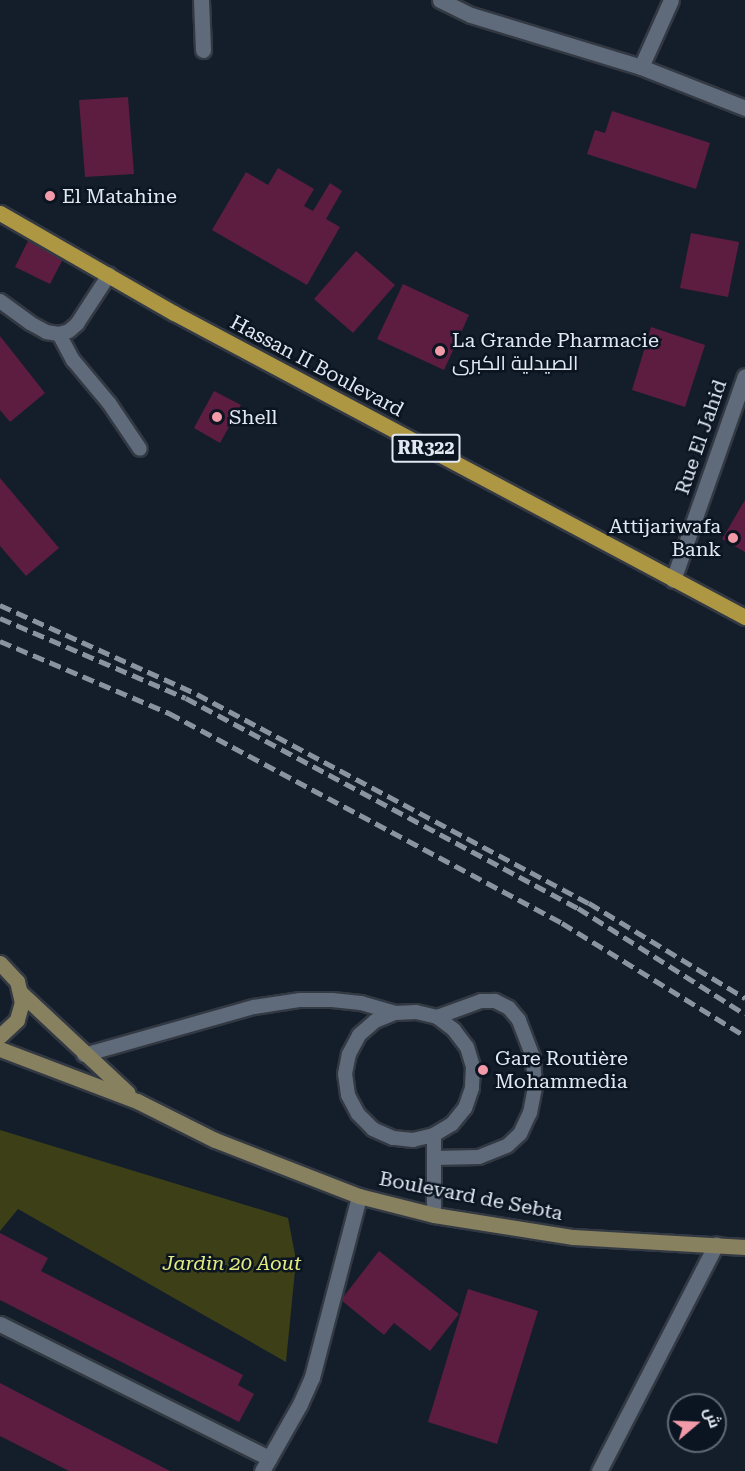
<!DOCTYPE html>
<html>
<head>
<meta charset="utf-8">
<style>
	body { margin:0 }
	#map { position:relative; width:745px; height:1471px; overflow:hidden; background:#141e2a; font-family:"Roboto Serif",Cairo,serif }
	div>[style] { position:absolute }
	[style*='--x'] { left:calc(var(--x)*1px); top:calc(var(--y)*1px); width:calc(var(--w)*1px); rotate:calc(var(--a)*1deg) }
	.green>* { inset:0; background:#3d4017 }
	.building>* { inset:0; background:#5c1d40 }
	.roads { filter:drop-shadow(2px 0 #333943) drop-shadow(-2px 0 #333943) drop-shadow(0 2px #333943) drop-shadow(0 -2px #333943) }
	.lane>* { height:14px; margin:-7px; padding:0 7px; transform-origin:7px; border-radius:7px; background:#5f6b7b }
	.street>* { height:15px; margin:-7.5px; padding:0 7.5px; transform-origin:7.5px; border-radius:7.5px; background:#5f6b7b }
	.secondary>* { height:15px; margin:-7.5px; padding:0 7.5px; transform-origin:7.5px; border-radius:7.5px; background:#87815f }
	.primary>* { height:15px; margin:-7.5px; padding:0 7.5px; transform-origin:7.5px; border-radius:7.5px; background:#ae9743 }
	.rail>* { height:4.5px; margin-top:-2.25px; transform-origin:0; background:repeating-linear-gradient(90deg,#8b949e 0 12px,transparent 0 18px) }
	.dots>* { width:16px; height:16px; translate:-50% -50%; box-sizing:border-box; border:3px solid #0b1421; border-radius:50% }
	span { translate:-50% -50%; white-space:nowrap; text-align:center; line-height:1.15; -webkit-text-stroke:5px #0b1421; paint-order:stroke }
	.shield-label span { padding:2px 4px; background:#0b1421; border:2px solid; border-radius:4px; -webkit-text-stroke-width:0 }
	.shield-label { font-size:18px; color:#e1e8f1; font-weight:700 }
	.poi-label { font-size:20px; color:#e1e8f1 }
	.left { translate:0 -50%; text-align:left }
	.right { translate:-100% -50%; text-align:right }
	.street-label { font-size:20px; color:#e1e8f1 }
	.park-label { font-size:20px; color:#e3ea80; font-style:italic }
	.north { position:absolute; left:667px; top:1393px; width:60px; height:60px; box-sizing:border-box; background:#0b1421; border:2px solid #616974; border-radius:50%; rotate:71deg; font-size:16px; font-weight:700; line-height:24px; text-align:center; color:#e1e8f1 }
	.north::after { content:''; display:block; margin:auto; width:21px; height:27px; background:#f39aa9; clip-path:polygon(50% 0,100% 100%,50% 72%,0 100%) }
</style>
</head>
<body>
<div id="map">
	<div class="green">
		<div style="clip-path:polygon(0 1130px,288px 1218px,296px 1260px,286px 1362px,18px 1209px,0 1231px)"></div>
	</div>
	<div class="building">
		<div style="clip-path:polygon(128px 97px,134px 174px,85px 177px,79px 100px)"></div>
		<div style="clip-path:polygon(612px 111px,710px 143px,696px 189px,587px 154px,595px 130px,605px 133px)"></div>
		<div style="clip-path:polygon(278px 168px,314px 189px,304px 206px,313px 211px,330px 183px,342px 191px,326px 219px,340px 227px,307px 285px,212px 230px,246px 172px,268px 185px)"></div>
		<div style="clip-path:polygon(691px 233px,739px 242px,728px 297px,680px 288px)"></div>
		<div style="clip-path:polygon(28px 241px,63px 259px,50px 284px,15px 267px)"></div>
		<div style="clip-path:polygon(356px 251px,395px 285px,353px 333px,314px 299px)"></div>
		<div style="clip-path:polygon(403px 284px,469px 315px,444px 370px,377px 339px)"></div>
		<div style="clip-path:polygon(651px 327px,705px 345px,685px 407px,632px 390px)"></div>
		<div style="clip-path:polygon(0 336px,45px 393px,10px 422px,0 410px)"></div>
		<div style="clip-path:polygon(214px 391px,241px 405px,220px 443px,194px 428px)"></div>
		<div style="clip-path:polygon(0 478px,59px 548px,26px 576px,0 546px)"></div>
		<div style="clip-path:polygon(745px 500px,745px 552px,722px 539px)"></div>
		<div style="clip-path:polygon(0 1233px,48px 1258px,41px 1271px,243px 1375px,238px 1385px,254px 1394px,239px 1422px,0 1300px)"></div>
		<div style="clip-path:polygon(379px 1251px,459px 1314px,430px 1351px,394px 1323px,384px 1335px,341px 1300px)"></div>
		<div style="clip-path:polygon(468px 1289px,538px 1311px,497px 1444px,428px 1422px)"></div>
		<div style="clip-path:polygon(0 1383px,23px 1395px,170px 1471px,69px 1471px,0 1436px)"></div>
	</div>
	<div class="roads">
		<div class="lane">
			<div style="--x:0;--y:301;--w:37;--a:36"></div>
			<div style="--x:30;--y:323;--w:18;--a:29"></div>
			<div style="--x:46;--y:332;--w:13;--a:9"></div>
			<div style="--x:59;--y:334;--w:10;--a:-17"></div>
			<div style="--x:69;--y:331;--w:11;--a:-41"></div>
			<div style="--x:77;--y:324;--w:59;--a:-56.9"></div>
			<div style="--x:59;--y:334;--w:30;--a:62"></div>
			<div style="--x:73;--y:360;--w:56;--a:50.1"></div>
			<div style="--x:109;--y:403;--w:55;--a:56"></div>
			<div style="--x:84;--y:1055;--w:177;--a:-15.8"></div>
			<div style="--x:254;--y:1007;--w:47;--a:-8.7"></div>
			<div style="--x:300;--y:1000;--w:32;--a:0"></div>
			<div style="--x:332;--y:1000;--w:29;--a:6"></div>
			<div style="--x:361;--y:1003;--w:35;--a:16"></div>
			<div style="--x:395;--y:1013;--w:21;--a:-3"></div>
			<div style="--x:416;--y:1012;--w:22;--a:13"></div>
			<div style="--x:437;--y:1017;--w:21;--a:37"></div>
			<div style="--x:454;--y:1030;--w:21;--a:53"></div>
			<div style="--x:467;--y:1047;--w:21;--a:73"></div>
			<div style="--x:473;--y:1067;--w:21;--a:93"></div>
			<div style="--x:472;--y:1088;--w:21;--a:109"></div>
			<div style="--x:465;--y:1108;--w:21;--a:129"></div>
			<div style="--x:452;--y:1124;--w:21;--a:149"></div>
			<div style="--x:434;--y:1135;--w:22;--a:167"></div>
			<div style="--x:413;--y:1140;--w:20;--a:-174"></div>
			<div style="--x:393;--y:1138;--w:22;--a:-156"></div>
			<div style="--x:373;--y:1129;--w:21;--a:-135"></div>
			<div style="--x:358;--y:1114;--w:21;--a:-118"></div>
			<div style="--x:348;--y:1095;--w:21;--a:-98"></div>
			<div style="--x:345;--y:1074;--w:20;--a:-79"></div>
			<div style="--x:349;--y:1054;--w:21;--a:-62"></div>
			<div style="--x:359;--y:1035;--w:21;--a:-41"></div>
			<div style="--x:375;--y:1021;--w:22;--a:-22"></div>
			<div style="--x:434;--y:1158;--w:45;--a:-1.3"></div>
			<div style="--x:479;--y:1157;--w:31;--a:-22"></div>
			<div style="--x:508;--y:1145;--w:16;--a:-43"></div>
			<div style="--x:520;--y:1134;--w:23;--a:-65"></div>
			<div style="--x:530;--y:1113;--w:26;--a:-79"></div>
			<div style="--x:535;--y:1087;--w:30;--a:-94"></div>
			<div style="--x:533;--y:1057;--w:40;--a:-111"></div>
			<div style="--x:519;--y:1020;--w:16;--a:-130"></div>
			<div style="--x:509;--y:1008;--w:16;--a:-153"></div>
			<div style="--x:495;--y:1001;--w:14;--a:180"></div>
			<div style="--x:481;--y:1001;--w:47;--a:160"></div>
			<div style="--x:434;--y:1215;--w:80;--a:-90"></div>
		</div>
		<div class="street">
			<div style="--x:201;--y:0;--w:50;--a:87.7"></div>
			<div style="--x:440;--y:0;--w:34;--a:26"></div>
			<div style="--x:471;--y:15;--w:178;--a:17"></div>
			<div style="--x:641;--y:67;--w:112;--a:21.5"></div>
			<div style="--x:641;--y:67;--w:73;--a:-65.9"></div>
			<div style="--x:673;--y:580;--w:216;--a:-70.6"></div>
			<div style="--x:0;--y:1324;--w:301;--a:26.5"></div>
			<div style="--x:262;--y:1471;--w:77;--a:-60.4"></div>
			<div style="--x:300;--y:1404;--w:30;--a:-66"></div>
			<div style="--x:312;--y:1377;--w:187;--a:-75.4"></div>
			<div style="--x:599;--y:1471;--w:255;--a:-62.7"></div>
		</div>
		<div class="secondary">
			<div style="--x:0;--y:963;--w:25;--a:47"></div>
			<div style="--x:17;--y:981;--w:22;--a:77"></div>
			<div style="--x:22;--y:1002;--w:19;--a:106"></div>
			<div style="--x:17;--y:1020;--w:23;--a:137"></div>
			<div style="--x:21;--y:993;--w:146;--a:43.1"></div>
			<div style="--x:0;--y:1049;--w:147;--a:20.8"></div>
			<div style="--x:137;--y:1101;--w:87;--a:26.6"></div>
			<div style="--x:215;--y:1140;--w:155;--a:21.3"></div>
			<div style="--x:359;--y:1196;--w:77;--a:14.2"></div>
			<div style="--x:434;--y:1215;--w:141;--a:9"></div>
			<div style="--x:573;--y:1237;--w:172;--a:3.3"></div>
		</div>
		<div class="primary">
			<div style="--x:0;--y:213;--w:201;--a:29.9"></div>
			<div style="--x:174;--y:313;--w:647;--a:28.03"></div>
		</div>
	</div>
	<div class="rail">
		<div style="--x:0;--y:605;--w:216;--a:24.3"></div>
		<div style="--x:197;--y:694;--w:444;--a:28.1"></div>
		<div style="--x:589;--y:903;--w:183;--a:31.3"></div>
		<div style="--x:0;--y:618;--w:202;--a:23.3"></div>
		<div style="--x:186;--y:698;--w:445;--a:28.2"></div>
		<div style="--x:578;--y:908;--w:198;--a:32.4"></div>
		<div style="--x:0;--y:641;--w:184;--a:23.1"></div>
		<div style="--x:169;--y:713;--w:446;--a:28.1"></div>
		<div style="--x:562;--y:923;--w:215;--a:31.7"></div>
	</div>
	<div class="dots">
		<div style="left:50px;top:196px;background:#f39aa9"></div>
		<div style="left:440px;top:351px;background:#f39aa9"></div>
		<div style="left:217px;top:417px;background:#f39aa9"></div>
		<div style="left:733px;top:538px;background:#f39aa9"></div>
		<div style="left:483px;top:1070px;background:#f39aa9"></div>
	</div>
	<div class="shield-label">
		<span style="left:426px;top:448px">RR322</span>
	</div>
	<div class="poi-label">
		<span class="left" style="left:62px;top:196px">El Matahine</span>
		<span class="left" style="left:452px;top:352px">La Grande Pharmacie<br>الصيدلية الكبرى</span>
		<span class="left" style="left:229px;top:417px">Shell</span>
		<span class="right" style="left:721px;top:538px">Attijariwafa<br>Bank</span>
		<span class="left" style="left:495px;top:1070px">Gare Routière<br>Mohammedia</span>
	</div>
	<div class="street-label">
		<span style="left:317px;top:366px;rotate:28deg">Hassan II Boulevard</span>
		<span style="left:701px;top:437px;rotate:-71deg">Rue El Jahid</span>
		<span style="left:471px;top:1196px;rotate:11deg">Boulevard de Sebta</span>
	</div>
	<div class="park-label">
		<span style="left:232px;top:1263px">Jardin 20 Aout</span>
	</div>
	<div class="north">ش</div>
</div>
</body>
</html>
